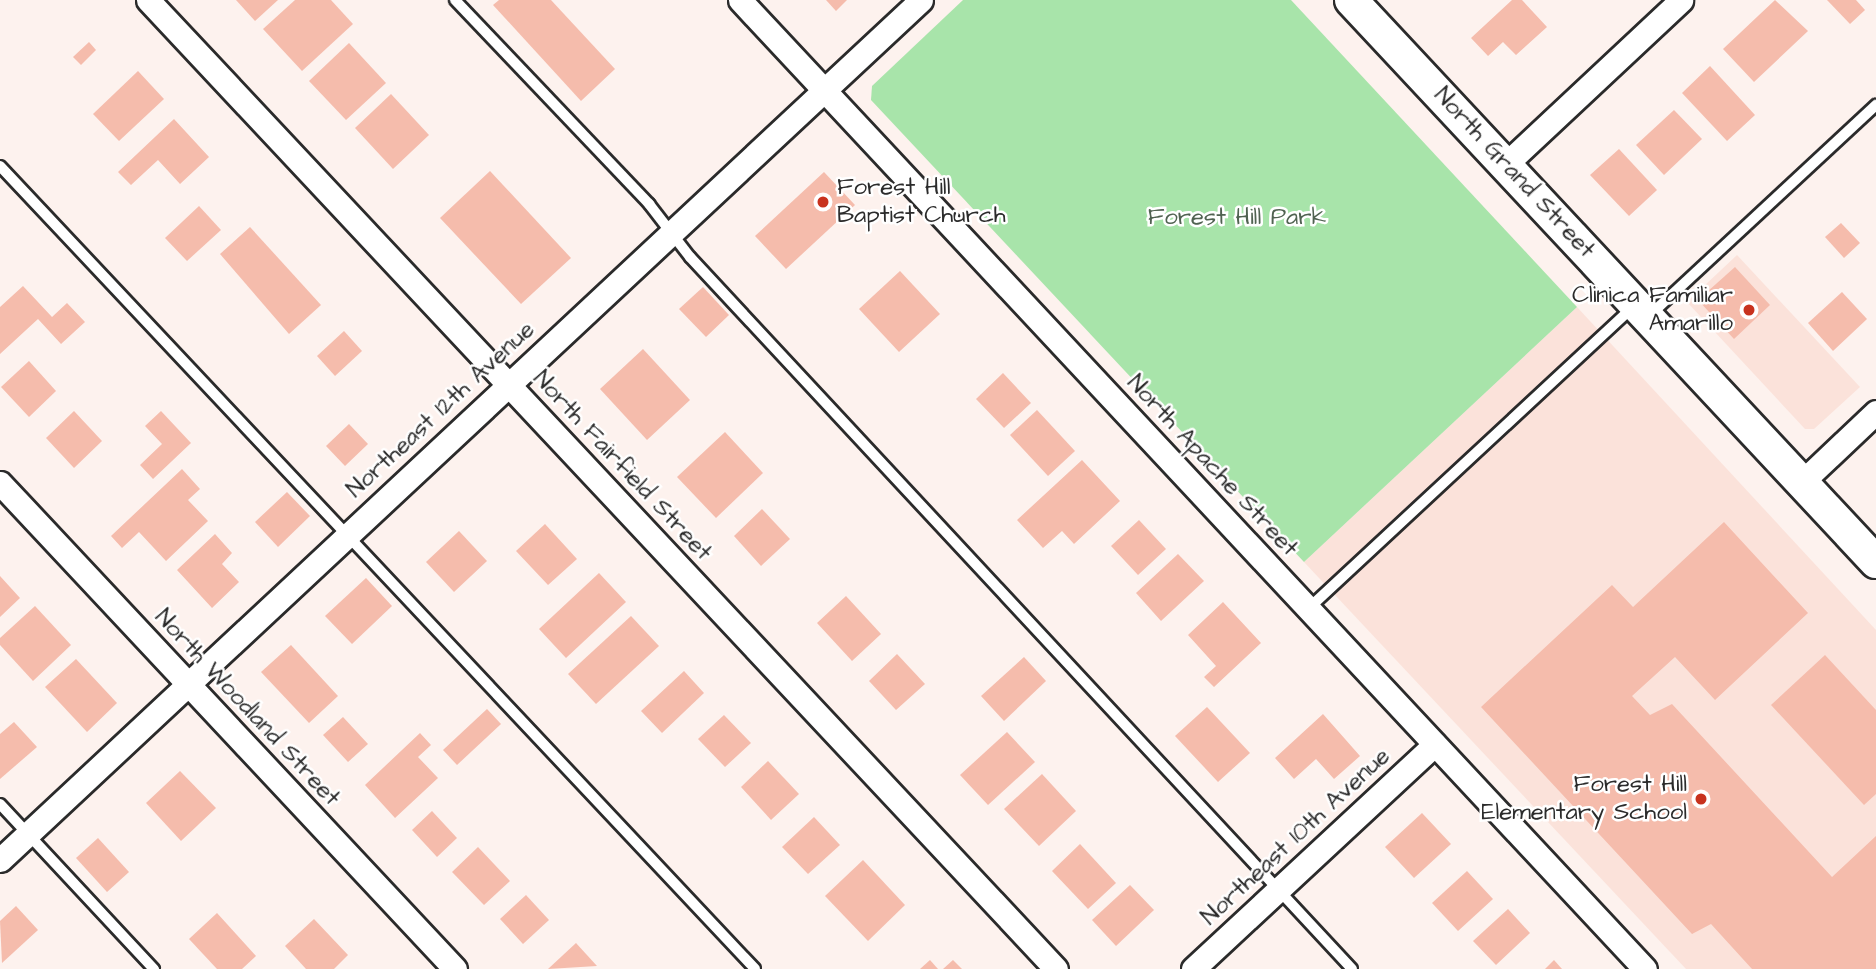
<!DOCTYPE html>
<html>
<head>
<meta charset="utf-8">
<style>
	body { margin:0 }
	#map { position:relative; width:1876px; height:969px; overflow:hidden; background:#fdf2ee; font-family:"Architects Daughter",sans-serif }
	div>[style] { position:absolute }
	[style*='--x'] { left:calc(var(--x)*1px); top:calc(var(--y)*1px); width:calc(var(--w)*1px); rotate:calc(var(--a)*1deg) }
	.built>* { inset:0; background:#fbe2da }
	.green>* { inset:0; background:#a8e4aa }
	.building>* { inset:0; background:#f5bcac }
	.roads { filter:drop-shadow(2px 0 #2b2b2b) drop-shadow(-2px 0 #2b2b2b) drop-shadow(0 2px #2b2b2b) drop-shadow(0 -2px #2b2b2b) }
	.service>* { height:10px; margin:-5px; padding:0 5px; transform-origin:5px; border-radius:5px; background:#fff }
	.minor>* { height:23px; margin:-11.5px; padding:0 11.5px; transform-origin:11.5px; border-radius:11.5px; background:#fff }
	.secondary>* { height:32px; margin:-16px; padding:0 16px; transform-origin:16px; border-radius:16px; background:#fff }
	.dots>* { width:19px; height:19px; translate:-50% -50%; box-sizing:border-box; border:4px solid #fff; border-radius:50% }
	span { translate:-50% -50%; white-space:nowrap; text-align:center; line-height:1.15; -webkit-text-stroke:5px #fff; paint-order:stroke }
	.street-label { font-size:24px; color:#2b2b2b }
	.poi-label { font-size:24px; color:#2b2b2b }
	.left { translate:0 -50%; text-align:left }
	.right { translate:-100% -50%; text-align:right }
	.park-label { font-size:24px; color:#506251 }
</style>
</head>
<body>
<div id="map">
	<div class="built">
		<div style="clip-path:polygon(1737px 255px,1860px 387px,1814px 429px,1805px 429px,1687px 302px)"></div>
		<div style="clip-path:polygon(1577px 307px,1876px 630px,1876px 969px,1686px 969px,1304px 562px)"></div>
	</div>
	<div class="green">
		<div style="clip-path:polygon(963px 0,1291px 0,1577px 307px,1304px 562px,871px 100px,872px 86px)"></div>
	</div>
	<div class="building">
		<div style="clip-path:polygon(236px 0,278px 0,255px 21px)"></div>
		<div style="clip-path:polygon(295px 0,331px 0,353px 24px,302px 71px,263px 29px)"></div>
		<div style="clip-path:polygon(499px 0,551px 0,615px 69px,581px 101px,493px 5px)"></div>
		<div style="clip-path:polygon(826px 0,847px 0,836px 11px)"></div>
		<div style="clip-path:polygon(1512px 0,1522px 0,1547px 27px,1516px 55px,1503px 42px,1488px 56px,1471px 38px)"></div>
		<div style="clip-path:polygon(1775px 0,1808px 31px,1754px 82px,1723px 49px)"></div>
		<div style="clip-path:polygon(1827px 0,1856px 0,1865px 10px,1850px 24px)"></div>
		<div style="clip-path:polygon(89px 42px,96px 50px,81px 65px,73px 57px)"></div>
		<div style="clip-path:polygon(349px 43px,386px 83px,346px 120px,309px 81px)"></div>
		<div style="clip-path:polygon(1710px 66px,1755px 115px,1727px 141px,1682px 93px)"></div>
		<div style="clip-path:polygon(138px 71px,164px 99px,119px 141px,93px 114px)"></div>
		<div style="clip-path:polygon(391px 94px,429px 135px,393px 169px,355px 128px)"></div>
		<div style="clip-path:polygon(1674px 110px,1702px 139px,1664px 175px,1636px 145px)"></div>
		<div style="clip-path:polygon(174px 119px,209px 157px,180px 184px,158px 160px,131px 185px,118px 172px)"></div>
		<div style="clip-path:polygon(1619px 149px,1657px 190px,1629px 216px,1590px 175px)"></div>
		<div style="clip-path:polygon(490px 171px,571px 258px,521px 304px,440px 218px)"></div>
		<div style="clip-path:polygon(824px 172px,855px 205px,786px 269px,755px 236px)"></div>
		<div style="clip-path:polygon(199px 206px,221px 230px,187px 261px,165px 238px)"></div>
		<div style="clip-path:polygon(1841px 223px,1860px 243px,1844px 258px,1825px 237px)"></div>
		<div style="clip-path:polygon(250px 227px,321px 305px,289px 334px,220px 254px)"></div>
		<div style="clip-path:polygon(1735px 267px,1770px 305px,1734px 339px,1698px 300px)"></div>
		<div style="clip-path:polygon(900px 271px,940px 314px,899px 352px,859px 309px)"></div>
		<div style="clip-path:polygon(23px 286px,52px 317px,67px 303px,85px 322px,61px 344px,38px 319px,0 354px,0 307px)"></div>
		<div style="clip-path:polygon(703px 287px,729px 315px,706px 337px,679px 309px)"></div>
		<div style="clip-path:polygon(1842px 292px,1867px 319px,1833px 351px,1808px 323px)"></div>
		<div style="clip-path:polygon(344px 331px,362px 351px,335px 376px,317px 356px)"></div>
		<div style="clip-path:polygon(643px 349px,690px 400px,647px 440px,600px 389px)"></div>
		<div style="clip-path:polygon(29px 361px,56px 391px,29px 417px,1px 387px)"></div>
		<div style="clip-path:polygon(1003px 373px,1031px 403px,1004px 428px,976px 399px)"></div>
		<div style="clip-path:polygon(1037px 410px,1075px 451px,1048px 476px,1010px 435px)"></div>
		<div style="clip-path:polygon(74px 411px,102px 441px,74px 468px,46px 438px)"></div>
		<div style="clip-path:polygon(161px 411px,191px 443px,153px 479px,140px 465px,162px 444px,145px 426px)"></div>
		<div style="clip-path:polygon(349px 424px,368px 444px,345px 466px,326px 446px)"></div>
		<div style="clip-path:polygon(725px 432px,763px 473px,716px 518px,677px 477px)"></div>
		<div style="clip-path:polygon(1082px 460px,1120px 501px,1074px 544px,1062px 531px,1043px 548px,1017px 520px)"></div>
		<div style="clip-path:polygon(182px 469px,200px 489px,188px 500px,208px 521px,166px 561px,139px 532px,122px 548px,111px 536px)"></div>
		<div style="clip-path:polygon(287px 492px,310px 516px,278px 547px,255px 522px)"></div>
		<div style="clip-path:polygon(762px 509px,790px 539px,761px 566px,734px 536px)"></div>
		<div style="clip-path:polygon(1139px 520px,1166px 549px,1138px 575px,1111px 546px)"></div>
		<div style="clip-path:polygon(1724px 522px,1808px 613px,1715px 700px,1675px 657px,1632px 696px,1650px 715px,1672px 704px,1832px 877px,1876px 836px,1876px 969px,1752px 969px,1711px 924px,1692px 934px,1481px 707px,1612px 585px,1633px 607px)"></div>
		<div style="clip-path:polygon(545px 524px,577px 559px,548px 585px,516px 551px)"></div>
		<div style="clip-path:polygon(459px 531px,487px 561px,454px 592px,426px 562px)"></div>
		<div style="clip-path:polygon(215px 534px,232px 553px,222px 564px,239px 582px,212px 608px,177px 570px)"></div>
		<div style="clip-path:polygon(1178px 554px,1204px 581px,1161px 621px,1136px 593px)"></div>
		<div style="clip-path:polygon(599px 573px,626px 602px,566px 658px,539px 629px)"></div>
		<div style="clip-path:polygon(0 576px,20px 598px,0 617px)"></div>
		<div style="clip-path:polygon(366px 578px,392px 606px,352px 644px,325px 616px)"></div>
		<div style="clip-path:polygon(846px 596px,881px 634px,852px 661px,817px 623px)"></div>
		<div style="clip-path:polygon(1223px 602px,1261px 643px,1214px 687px,1204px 677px,1216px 666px,1188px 635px)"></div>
		<div style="clip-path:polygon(35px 606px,71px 645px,33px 681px,0 645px,0 638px)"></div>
		<div style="clip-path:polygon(631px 616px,659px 646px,596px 704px,568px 674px)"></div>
		<div style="clip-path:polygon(291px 645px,338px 696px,309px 723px,261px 672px)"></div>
		<div style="clip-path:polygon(897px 654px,925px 684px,896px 710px,869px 681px)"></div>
		<div style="clip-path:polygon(1825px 655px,1876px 710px,1876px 794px,1864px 805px,1771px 705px)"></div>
		<div style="clip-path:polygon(1024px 657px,1046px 681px,1004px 721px,981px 696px)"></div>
		<div style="clip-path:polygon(76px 659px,117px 703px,87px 732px,45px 687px)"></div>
		<div style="clip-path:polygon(684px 671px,704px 693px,662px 733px,641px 711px)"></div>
		<div style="clip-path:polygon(1207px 707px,1250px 753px,1218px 782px,1175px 736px)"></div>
		<div style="clip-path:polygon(487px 709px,501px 724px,457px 765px,443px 750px)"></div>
		<div style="clip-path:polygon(1323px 714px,1360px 756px,1334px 779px,1316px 759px,1294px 779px,1275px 758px)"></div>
		<div style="clip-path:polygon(724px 715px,751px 743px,725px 767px,698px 739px)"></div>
		<div style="clip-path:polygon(343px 717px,368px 744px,348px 762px,323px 735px)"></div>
		<div style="clip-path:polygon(14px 722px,37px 747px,0 779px,0 734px)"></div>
		<div style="clip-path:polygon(1007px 732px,1035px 762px,988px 805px,960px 775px)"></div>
		<div style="clip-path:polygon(420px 733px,431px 745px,418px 757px,438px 778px,395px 818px,365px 785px)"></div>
		<div style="clip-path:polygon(768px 761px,799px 794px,771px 820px,741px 787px)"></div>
		<div style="clip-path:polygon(180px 771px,216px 808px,181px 841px,146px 803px)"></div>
		<div style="clip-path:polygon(1042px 774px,1076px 811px,1039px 846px,1004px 809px)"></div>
		<div style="clip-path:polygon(432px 811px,457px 838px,437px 857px,412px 830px)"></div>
		<div style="clip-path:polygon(1422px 813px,1451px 844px,1414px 878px,1385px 847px)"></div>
		<div style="clip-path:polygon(814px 817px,840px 845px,808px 874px,782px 847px)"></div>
		<div style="clip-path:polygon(98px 838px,129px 872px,107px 892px,76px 858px)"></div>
		<div style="clip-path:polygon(1080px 844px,1116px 883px,1088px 909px,1052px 871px)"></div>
		<div style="clip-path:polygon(478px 847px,510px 881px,484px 905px,452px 872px)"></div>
		<div style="clip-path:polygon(863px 860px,905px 905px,868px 941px,825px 896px)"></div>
		<div style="clip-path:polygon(1467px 871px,1493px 899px,1458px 931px,1432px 903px)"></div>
		<div style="clip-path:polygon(1130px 885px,1154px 910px,1116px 946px,1092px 920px)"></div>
		<div style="clip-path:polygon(526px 895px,549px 920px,523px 944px,500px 919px)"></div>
		<div style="clip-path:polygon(16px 906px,38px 930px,2px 963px,0 921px)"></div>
		<div style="clip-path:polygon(1508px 909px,1530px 933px,1496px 965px,1473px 941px)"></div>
		<div style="clip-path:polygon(217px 913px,256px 956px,242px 969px,217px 969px,189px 939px)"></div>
		<div style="clip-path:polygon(314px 919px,348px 955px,334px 969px,306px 969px,285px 946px)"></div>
		<div style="clip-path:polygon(576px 943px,597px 966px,548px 969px)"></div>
		<div style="clip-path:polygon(930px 960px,938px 969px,920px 969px)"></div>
		<div style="clip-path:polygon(953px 960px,962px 969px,943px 969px)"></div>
		<div style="clip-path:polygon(1554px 960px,1562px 969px,1545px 969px)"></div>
	</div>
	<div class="roads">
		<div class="service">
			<div style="--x:455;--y:0;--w:282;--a:46.4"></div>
			<div style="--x:649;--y:204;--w:67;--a:52.3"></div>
			<div style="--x:690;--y:257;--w:972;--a:47.08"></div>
			<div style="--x:0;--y:166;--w:1102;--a:46.76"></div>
			<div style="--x:1650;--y:315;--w:309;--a:-42.9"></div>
			<div style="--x:1309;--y:608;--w:442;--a:-42.9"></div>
			<div style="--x:0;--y:804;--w:226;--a:47"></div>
		</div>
		<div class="minor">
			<div style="--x:148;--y:0;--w:1328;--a:46.86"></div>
			<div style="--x:740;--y:0;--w:1326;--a:46.96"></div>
			<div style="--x:1506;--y:164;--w:240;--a:-43.1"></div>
			<div style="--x:1802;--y:482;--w:102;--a:-43.4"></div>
			<div style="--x:0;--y:483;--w:666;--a:46.89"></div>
			<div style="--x:0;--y:860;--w:1260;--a:-43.04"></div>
			<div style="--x:1193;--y:969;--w:330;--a:-42.9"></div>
		</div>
		<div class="secondary">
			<div style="--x:1351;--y:0;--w:769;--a:46.95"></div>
		</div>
	</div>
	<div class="dots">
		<div style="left:823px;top:202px;background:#c8321e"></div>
		<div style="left:1749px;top:310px;background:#c8321e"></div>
		<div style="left:1701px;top:799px;background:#c8321e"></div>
	</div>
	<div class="street-label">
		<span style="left:1514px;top:173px;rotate:47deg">North Grand Street</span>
		<span style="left:441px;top:410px;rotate:-43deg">Northeast 12th Avenue</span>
		<span style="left:622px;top:466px;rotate:47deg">North Fairfield Street</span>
		<span style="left:1212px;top:466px;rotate:47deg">North Apache Street</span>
		<span style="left:247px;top:708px;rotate:47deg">North Woodland Street</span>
		<span style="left:1296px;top:837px;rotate:-43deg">Northeast 10th Avenue</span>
	</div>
	<div class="poi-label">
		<span class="left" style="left:837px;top:202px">Forest Hill<br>Baptist Church</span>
		<span class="right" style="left:1733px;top:310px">Clinica Familiar<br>Amarillo</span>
		<span class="right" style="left:1687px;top:799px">Forest Hill<br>Elementary School</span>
	</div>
	<div class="park-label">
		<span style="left:1237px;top:218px">Forest Hill Park</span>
	</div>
</div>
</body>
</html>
